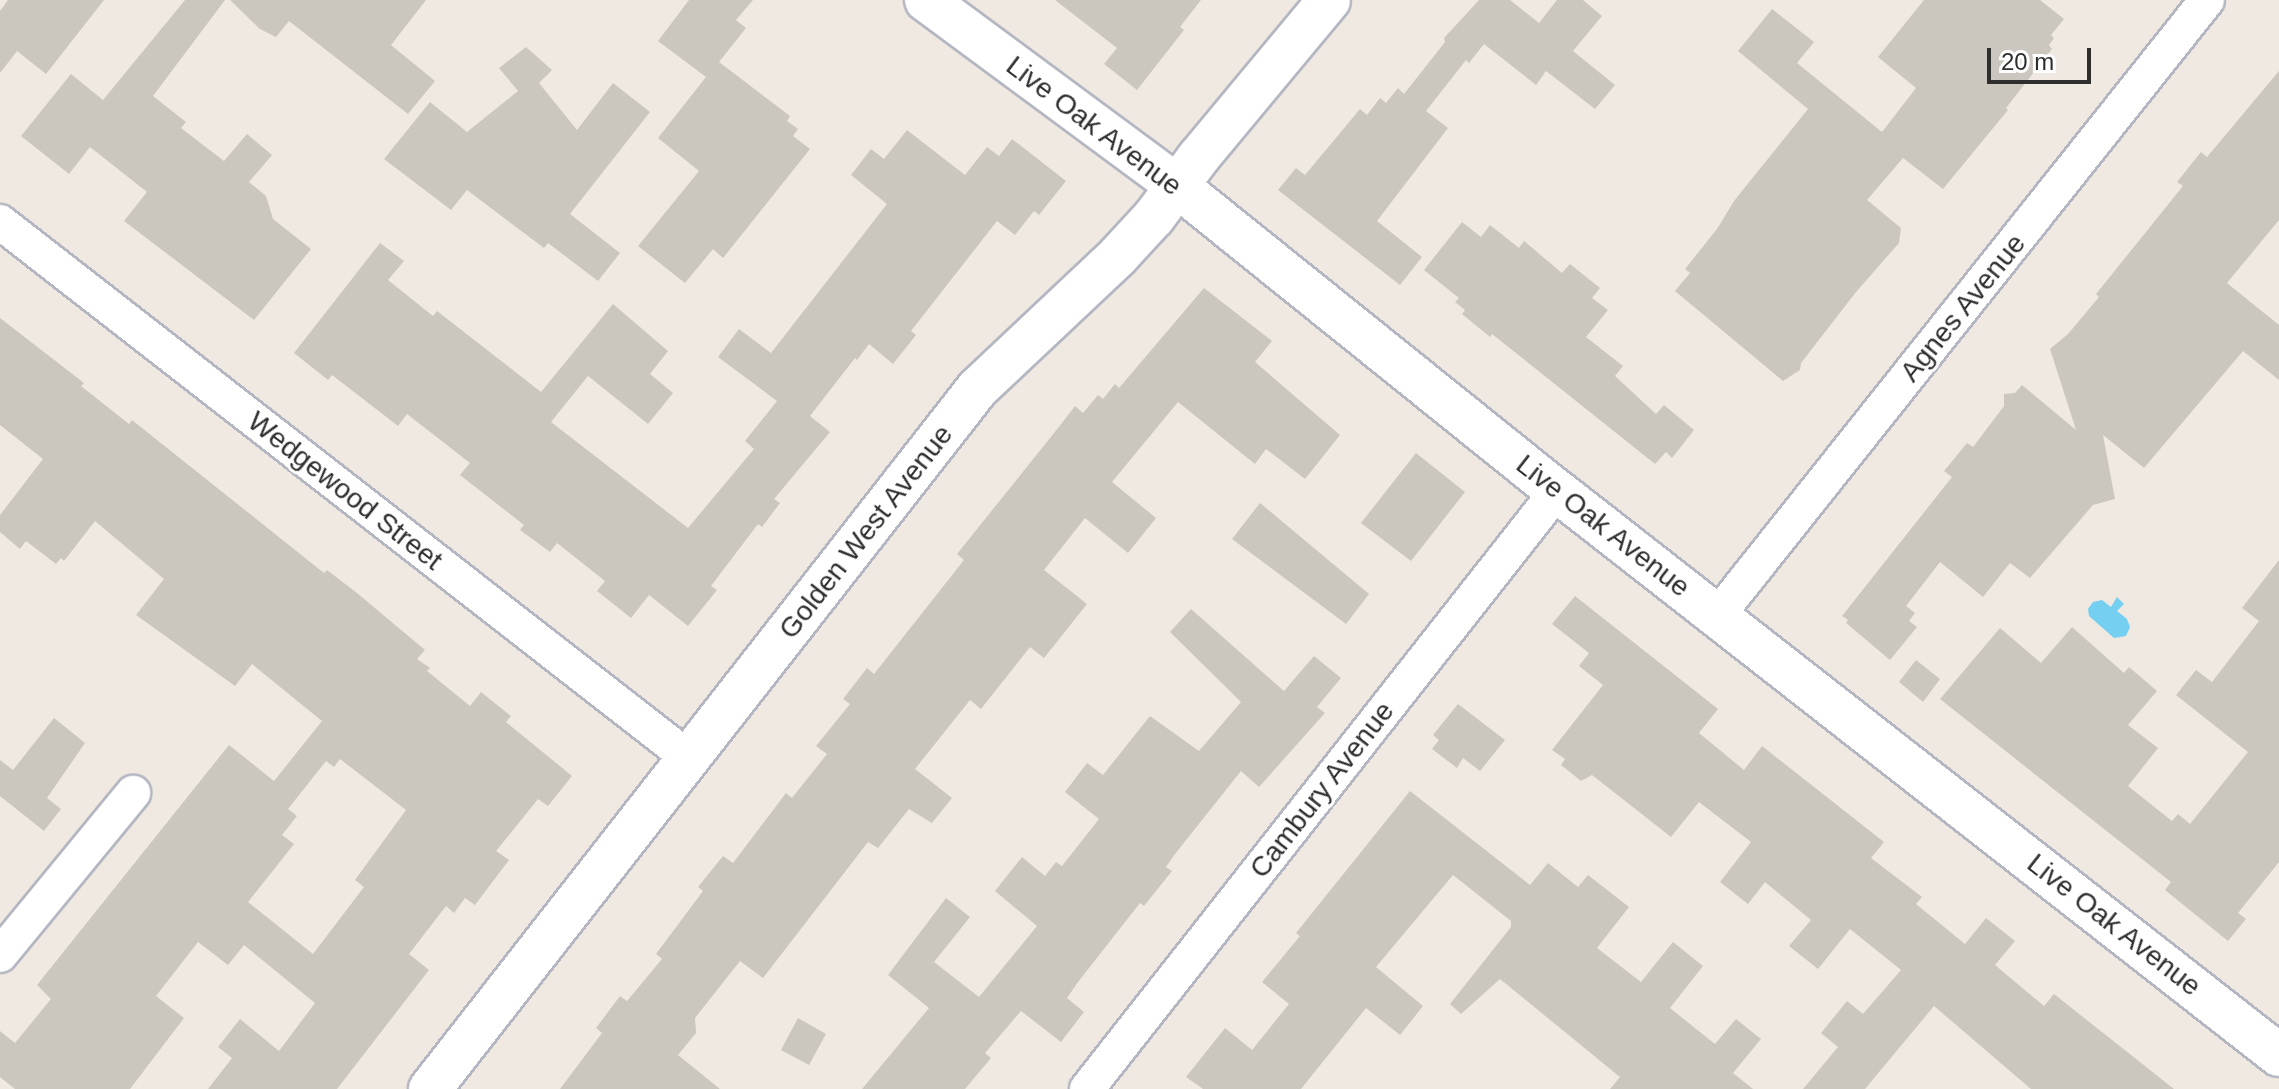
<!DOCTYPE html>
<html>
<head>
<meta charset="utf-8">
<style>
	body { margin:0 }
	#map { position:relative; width:2279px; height:1089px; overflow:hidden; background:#efe9e1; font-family:Arial,sans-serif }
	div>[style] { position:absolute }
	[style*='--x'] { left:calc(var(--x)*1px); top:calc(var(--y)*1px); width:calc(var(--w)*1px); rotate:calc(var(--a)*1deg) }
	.water>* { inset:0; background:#75cff0 }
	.building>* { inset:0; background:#cbc7bf }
	.roads { filter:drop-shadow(2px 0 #b4b7c1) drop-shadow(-2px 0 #b4b7c1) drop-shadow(0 2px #b4b7c1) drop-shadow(0 -2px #b4b7c1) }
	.minor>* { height:34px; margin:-17px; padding:0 17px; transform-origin:17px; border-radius:17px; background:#fff }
	.tertiary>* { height:42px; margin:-21px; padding:0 21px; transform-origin:21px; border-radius:21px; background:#fff }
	span { translate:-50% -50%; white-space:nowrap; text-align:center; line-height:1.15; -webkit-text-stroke:6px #fff; paint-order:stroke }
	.street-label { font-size:28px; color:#2e2e2e }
	.scale { position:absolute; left:1987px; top:48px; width:104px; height:36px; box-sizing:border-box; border:4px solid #2e2e2e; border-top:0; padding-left:10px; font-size:24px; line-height:28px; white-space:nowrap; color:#2e2e2e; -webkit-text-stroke:6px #fff; paint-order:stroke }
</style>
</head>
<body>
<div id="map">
	<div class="water">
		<div style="clip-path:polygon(2117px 597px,2124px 604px,2117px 611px,2127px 619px,2130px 627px,2126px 636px,2114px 638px,2089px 616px,2088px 609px,2093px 602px,2102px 600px,2111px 607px)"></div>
	</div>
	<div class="building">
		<div style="clip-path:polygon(8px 0,104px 0,46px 74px,17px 51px,0 73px,0 11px)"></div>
		<div style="clip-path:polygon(185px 0,225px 0,153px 96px,186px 122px,181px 128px,224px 161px,247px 134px,272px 155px,249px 182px,266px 196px,273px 219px,311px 249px,254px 320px,124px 221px,147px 192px,90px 147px,69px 174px,21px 136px,71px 74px,103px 100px)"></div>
		<div style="clip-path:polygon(230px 0,426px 0,391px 45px,435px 81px,408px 114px,289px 21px,276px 37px,260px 29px)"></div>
		<div style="clip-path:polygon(689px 0,753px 0,736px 20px,746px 28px,719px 62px,790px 116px,787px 121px,798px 129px,793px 136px,810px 149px,723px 258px,713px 249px,685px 283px,638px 246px,699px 171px,658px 138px,706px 77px,658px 41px)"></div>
		<div style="clip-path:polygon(1055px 0,1201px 0,1180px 27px,1184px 30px,1137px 90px,1104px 64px,1117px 48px)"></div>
		<div style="clip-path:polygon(1479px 0,1510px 0,1539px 23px,1557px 0,1583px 0,1602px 16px,1573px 51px,1615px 85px,1595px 109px,1546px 71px,1536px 85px,1484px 44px,1469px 63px,1466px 60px,1426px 111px,1448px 128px,1377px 221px,1422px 257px,1400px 285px,1278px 190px,1296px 168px,1305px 175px,1360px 109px,1367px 115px,1380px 98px,1386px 103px,1398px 88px,1404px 94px,1445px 42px,1444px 38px)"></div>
		<div style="clip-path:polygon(1924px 0,2040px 0,2064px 19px,2051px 35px,2054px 38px,2049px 45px,2052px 49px,2006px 108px,2008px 110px,1943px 189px,1903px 158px,1867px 200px,1901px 228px,1899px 243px,1856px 292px,1801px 363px,1800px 370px,1783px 381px,1675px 291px,1690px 273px,1685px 269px,1717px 229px,1734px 201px,1808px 109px,1738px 51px,1772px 9px,1814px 42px,1797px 63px,1882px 132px,1916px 88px,1878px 57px)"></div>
		<div style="clip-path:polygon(526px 47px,552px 70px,539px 83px,577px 130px,613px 83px,650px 112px,570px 214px,620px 253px,598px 281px,548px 243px,544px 248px,467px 190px,451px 210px,384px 159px,430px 102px,467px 132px,518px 91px,499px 68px)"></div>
		<div style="clip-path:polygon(2279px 71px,2279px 220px,2227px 283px,2279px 325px,2279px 380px,2243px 351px,2144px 468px,2103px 435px,2115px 499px,2093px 505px,2030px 578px,2010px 563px,1983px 597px,1940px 562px,1906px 606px,1915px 613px,1909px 621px,1917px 627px,1890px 660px,1846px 623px,1848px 620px,1842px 616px,1952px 477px,1944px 471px,1967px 443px,1973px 447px,2004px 406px,2004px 394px,2015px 393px,2022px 385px,2076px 430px,2050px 349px,2068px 334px,2099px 297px,2096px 294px,2183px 186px,2177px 182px,2201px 152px,2207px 157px)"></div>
		<div style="clip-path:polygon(907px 130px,965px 175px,987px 147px,999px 156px,1012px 139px,1066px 181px,1039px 215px,1034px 211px,1015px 235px,997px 221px,911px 331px,916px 335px,893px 364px,869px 344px,857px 360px,855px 358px,810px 416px,830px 432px,774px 499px,780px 503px,762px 527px,758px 524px,711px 586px,717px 590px,688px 626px,649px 595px,631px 618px,597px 591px,605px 581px,557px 543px,550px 552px,520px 530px,524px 525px,460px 475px,470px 463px,407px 414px,398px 426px,332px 375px,328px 380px,294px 353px,380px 243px,404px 261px,388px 280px,433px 316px,437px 311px,541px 392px,613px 304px,668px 351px,650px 374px,673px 393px,648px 424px,588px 376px,551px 422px,688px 528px,754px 449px,745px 441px,777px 401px,718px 357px,739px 329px,771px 353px,887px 204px,851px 175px,871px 149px,884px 159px)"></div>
		<div style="clip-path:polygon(1462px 222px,1481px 237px,1490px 225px,1519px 248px,1524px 241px,1562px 273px,1570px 264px,1600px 288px,1592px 298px,1608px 310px,1586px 337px,1623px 366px,1615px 376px,1656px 414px,1664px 405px,1694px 430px,1672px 458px,1666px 452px,1655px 464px,1492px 334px,1490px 337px,1462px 314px,1465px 310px,1455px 302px,1459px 298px,1424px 270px)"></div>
		<div style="clip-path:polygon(1204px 288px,1272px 341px,1255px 362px,1340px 435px,1305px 479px,1266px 449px,1255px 464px,1178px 402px,1112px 482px,1156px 518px,1128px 553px,1085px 518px,1044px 570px,1087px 604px,1044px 658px,1030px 647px,981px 709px,970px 700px,915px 769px,952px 798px,932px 823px,909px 809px,878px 848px,868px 842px,763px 978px,740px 961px,695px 1018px,696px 1033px,678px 1055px,720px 1089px,560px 1089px,602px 1033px,596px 1028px,620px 996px,627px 1001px,662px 959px,656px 954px,703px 891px,698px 887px,723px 856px,733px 863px,786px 793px,792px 798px,827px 754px,816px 746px,850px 704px,843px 699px,867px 668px,874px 674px,964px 560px,957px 554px,1058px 428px,1075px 406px,1083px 413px,1098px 395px,1103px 399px,1115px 384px,1119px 388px)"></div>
		<div style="clip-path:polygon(evenodd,0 318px,84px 383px,81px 386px,129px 424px,132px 420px,324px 573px,327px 570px,357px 593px,425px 650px,417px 659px,430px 668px,427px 671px,470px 706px,481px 692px,511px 716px,506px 722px,572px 776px,548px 806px,538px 799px,496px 851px,509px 860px,475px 905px,465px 898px,454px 913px,446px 906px,409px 954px,429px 970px,337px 1089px,208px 1089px,232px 1058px,218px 1047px,240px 1019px,279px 1051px,315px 1003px,244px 945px,228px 965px,198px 942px,156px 996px,184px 1018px,130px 1089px,15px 1089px,0 1077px,0 1031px,15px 1043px,51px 999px,37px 985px,229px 745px,274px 781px,322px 721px,252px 664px,235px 686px,136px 615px,164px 579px,95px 521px,64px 561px,61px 558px,56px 564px,26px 541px,20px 549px,0 532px,0 515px,43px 459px,0 425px,0 318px,340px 759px,406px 810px,355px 880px,364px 887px,313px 954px,248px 902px,294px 844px,282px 835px,297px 816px,288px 809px,326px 761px,334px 767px,340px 759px)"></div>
		<div style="clip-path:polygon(1416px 453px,1465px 492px,1411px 561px,1361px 523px)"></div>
		<div style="clip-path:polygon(1260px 503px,1369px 594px,1346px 624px,1232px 539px)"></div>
		<div style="clip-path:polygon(2279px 560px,2279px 862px,2238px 913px,2246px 919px,2228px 941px,2165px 890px,2171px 882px,1940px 699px,2000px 628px,2041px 663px,2072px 627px,2124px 673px,2129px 667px,2157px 691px,2128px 725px,2158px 748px,2128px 786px,2172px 821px,2178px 814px,2190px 824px,2248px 752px,2176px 695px,2196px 670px,2212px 682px,2259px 621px,2242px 608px)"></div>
		<div style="clip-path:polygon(1575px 596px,1718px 709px,1699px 733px,1744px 770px,1762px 746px,1884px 842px,1871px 858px,1922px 897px,1916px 904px,1965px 944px,1986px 918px,2015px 941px,1995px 965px,2044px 1006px,2054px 994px,2174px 1089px,2031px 1089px,1934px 1006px,1865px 1089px,1803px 1089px,1838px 1047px,1821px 1033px,1847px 1001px,1863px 1014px,1901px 970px,1850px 929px,1818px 969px,1789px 946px,1811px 920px,1765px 882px,1748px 904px,1720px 882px,1751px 842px,1699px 802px,1671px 837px,1592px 775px,1581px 781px,1561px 765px,1565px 759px,1552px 750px,1603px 685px,1579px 666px,1589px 653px,1552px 624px)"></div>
		<div style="clip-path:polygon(1191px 609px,1284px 691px,1314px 656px,1341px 678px,1317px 707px,1325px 713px,1259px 787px,1241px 771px,1175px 854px,1166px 867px,1172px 871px,1144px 906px,1140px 903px,1078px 982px,1067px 998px,1084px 1012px,1061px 1042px,1021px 1011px,985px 1053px,991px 1058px,965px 1089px,862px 1089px,929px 1008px,888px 975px,946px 898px,970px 917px,934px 962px,979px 997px,1037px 926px,995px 891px,1022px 857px,1045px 876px,1056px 862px,1062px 866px,1099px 819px,1065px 792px,1087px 763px,1103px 775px,1150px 716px,1199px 751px,1241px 702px,1170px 632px)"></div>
		<div style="clip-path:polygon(1916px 660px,1940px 679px,1923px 702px,1899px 682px)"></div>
		<div style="clip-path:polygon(1458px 704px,1505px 740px,1480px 771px,1463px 758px,1457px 768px,1432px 749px,1439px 740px,1433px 735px)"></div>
		<div style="clip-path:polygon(54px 718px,85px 743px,47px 798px,61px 809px,44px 831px,0 796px,0 760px,13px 770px)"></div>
		<div style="clip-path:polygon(1410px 791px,1530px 885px,1548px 863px,1578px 887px,1588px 875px,1629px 907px,1597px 948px,1641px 982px,1673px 942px,1703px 966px,1670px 1008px,1715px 1044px,1736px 1019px,1761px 1039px,1733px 1073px,1753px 1089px,1610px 1089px,1620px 1077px,1500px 979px,1461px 1014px,1450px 1004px,1511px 927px,1511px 921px,1453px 875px,1376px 967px,1423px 1006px,1400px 1035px,1366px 1008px,1301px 1089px,1203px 1089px,1186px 1077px,1225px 1028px,1252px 1050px,1289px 1004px,1262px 982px,1300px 936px,1296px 933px)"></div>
		<div style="clip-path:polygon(798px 1018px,826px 1034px,809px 1065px,781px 1050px)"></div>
	</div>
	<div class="roads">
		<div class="minor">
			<div style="--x:0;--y:222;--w:874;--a:37.89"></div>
			<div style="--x:1717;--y:616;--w:787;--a:-51.5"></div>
			<div style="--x:0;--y:955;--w:210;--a:-50.6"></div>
			<div style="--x:1087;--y:1089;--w:761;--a:-51.83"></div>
		</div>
		<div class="tertiary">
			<div style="--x:926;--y:0;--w:311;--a:36.5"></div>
			<div style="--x:1176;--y:185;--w:489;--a:38.8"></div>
			<div style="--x:1557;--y:491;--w:916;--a:38"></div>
			<div style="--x:430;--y:1089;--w:888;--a:-51.99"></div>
			<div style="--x:977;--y:389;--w:194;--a:-43.3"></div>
			<div style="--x:1118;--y:256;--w:53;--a:-47.3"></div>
			<div style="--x:1154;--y:217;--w:74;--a:-53.3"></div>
			<div style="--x:1198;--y:158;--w:205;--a:-50.3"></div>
		</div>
	</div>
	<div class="street-label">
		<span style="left:1094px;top:126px;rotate:37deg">Live Oak Avenue</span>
		<span style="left:1963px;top:308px;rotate:-51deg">Agnes Avenue</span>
		<span style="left:345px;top:491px;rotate:38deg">Wedgewood Street</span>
		<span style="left:1603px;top:526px;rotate:38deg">Live Oak Avenue</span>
		<span style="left:866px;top:532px;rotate:-52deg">Golden West Avenue</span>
		<span style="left:1322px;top:790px;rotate:-52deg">Cambury Avenue</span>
		<span style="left:2114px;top:925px;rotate:38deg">Live Oak Avenue</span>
	</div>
	<div class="scale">20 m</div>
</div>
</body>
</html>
